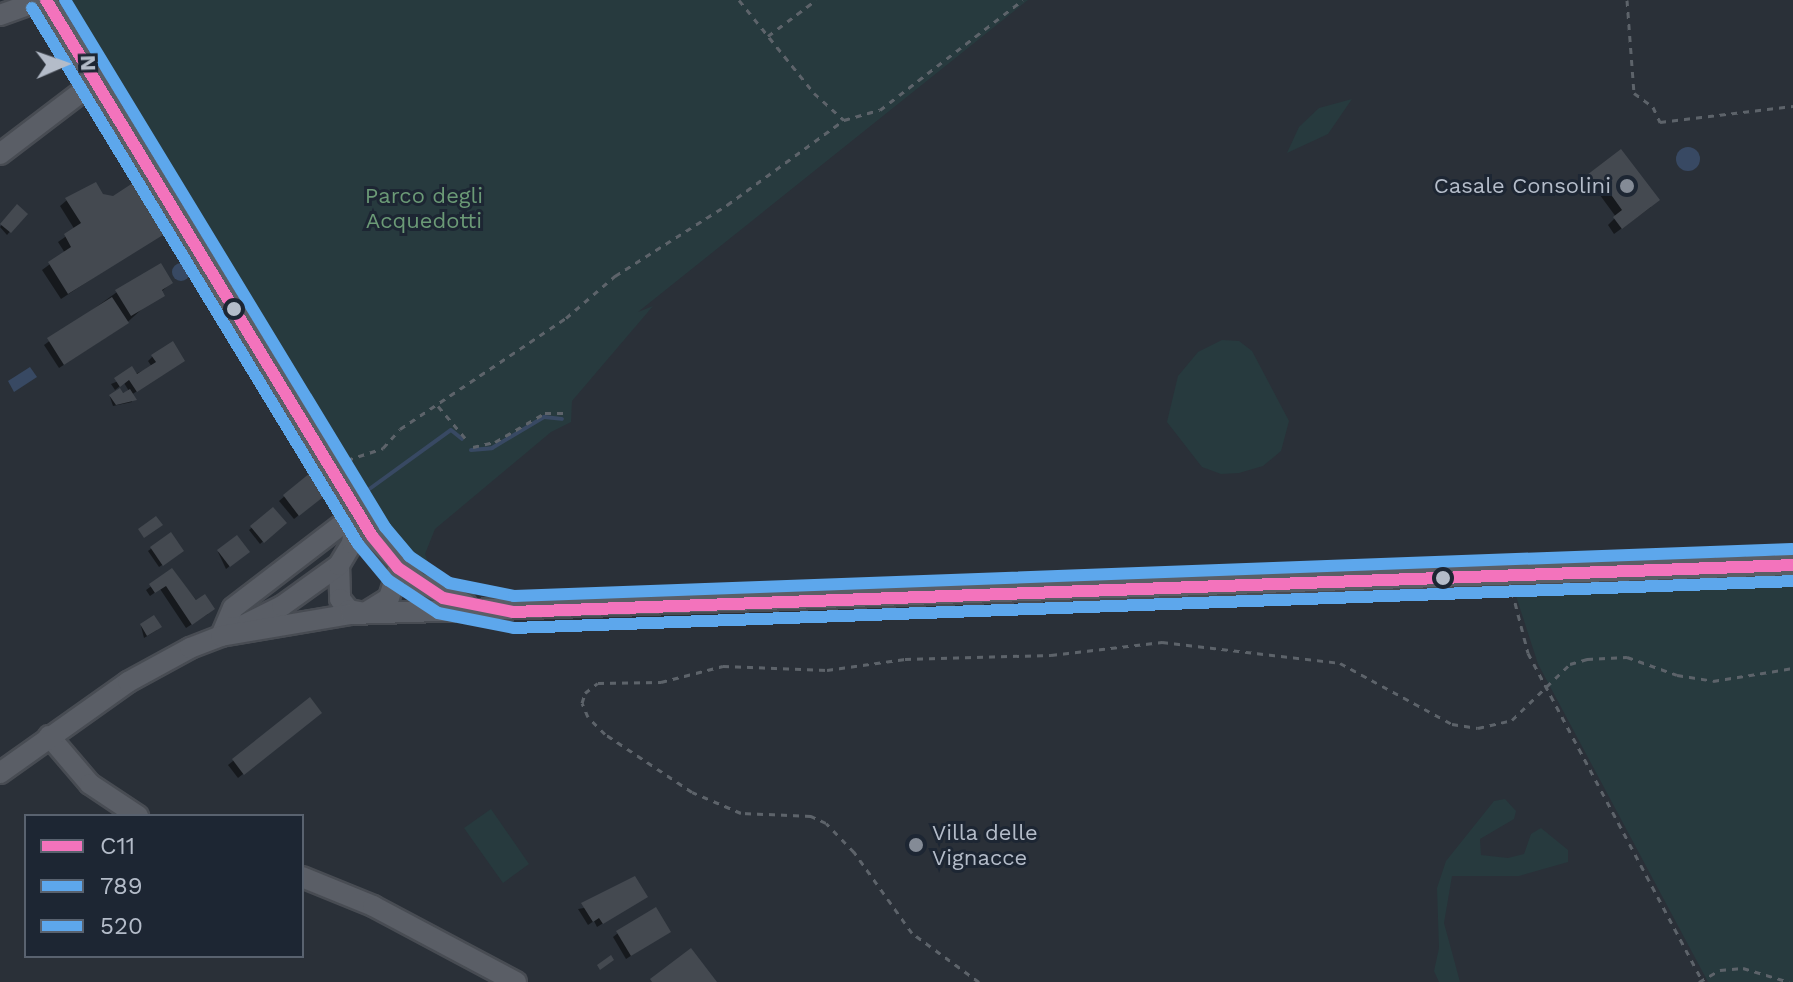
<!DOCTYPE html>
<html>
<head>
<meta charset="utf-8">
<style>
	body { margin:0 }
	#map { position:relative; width:1793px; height:982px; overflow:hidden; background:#2a3038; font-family:"Work Sans",sans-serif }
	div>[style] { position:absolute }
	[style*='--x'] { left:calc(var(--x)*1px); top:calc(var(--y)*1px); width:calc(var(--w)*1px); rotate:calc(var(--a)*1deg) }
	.green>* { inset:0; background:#273a3e }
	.water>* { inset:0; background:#384963 }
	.round { border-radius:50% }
	.shadow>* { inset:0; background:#0007 }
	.stream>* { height:4px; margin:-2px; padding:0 2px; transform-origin:2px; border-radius:2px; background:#384963 }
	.building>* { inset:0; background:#444950 }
	.path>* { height:3px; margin-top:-1.5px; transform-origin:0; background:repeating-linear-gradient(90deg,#5d636a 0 6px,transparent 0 12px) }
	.roads { filter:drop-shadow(2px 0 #484c53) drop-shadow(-2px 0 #484c53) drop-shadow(0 2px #484c53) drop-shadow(0 -2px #484c53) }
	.minor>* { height:20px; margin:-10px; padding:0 10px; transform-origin:10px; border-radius:10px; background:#5a5e66 }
	.bus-1>* { height:12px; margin:-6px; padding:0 6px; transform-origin:6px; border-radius:6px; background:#f373bc }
	.bus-2>* { height:12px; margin:-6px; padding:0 6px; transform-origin:6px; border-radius:6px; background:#5da7ec }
	.bus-3>* { height:12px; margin:-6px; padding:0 6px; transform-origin:6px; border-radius:6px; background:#5da7ec }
	.dots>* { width:22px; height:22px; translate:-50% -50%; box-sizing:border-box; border:4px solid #1d2633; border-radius:50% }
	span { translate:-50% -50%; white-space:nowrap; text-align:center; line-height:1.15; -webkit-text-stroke:6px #1d2633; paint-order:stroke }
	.poi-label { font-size:22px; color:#b4bcc9 }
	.right { translate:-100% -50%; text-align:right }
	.left { translate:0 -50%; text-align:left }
	.park-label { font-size:22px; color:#6b9a76 }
	.legend { position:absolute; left:24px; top:814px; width:280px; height:144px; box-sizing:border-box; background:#1d2633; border:2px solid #59626f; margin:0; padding:10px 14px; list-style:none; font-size:24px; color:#b4bcc9 }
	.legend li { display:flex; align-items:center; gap:16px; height:40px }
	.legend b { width:40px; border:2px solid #59626f }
	.north { position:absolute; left:24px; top:24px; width:80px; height:80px; -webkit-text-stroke:6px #1d2633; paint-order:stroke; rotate:88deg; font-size:22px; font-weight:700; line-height:32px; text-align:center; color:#b4bcc9 }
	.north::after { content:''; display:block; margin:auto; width:28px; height:36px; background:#b4bcc9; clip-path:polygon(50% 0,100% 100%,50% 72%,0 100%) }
</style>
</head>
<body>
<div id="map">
	<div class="green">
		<div style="clip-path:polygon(55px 0,1028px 0,638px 312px,653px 306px,572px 401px,571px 422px,551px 432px,435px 529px,425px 554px,429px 565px,422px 567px,391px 537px,370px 501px,352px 491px)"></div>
		<div style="clip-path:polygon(1352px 99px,1328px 134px,1287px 153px,1299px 127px,1319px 108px)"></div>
		<div style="clip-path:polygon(1222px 340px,1239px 341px,1252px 351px,1289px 421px,1281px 451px,1263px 466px,1239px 473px,1221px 474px,1202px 467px,1167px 422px,1178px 376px,1198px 352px)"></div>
		<div style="clip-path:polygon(1793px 577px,1793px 982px,1708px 982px,1538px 664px,1516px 596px,1525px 584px)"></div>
		<div style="clip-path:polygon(1505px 799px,1516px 811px,1514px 819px,1480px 839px,1481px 855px,1508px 858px,1524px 854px,1531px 834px,1541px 828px,1568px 850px,1568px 862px,1519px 876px,1452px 876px,1444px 923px,1460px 982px,1439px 982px,1434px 971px,1439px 948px,1437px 888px,1446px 861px,1494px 801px)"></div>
		<div style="clip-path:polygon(491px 809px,529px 864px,503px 883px,464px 828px)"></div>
	</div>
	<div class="water">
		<div class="round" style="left:1676px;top:147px;width:24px;height:24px"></div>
		<div class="round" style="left:172px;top:263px;width:18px;height:18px"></div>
		<div style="clip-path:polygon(30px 367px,37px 377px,14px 392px,8px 381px)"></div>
	</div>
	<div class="shadow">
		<div style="clip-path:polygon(1621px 152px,1651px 207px,1614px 234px,1608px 225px,1616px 217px,1594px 187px,1585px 195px,1578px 185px)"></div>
		<div style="clip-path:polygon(102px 196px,168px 229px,61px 299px,42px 270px,65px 253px,58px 242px,75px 230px,60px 206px,67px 200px)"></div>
		<div style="clip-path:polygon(17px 207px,25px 214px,7px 235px,0 227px)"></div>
		<div style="clip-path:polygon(171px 283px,122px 327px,59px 368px,44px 345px,117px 292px)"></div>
		<div style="clip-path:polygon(153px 356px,178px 365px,131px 395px,132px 402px,113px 406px,110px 397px,129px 391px,124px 383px,115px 390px,111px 384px,152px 367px,148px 361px)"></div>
		<div style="clip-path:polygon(310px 475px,320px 498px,294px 519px,279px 501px)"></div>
		<div style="clip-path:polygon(273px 510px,284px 523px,260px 544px,249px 530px)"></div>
		<div style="clip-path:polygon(170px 535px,179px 554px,159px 567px,148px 551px)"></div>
		<div style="clip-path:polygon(218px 552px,244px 555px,226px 569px)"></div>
		<div style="clip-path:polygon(172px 571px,208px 614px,186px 628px,160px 589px,150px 596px,146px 590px)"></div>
		<div style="clip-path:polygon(141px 626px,157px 630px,144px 638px)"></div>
		<div style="clip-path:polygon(310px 700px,315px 717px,238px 778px,228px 765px)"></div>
		<div style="clip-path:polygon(646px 897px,597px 927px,594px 921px,588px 925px,578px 909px)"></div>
		<div style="clip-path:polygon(668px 932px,626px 959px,613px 937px,618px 933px)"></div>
	</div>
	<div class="stream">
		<div style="--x:471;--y:450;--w:21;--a:-5"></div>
		<div style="--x:492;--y:448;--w:61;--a:-30.8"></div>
		<div style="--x:544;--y:417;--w:18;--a:6"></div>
		<div style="--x:368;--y:490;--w:102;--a:-35.9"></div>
		<div style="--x:451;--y:430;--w:14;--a:39"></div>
	</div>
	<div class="building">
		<div style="clip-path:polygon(1621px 149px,1660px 200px,1622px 229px,1613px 217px,1622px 210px,1602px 182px,1592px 190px,1583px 178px)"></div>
		<div style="clip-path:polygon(139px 179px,171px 230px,68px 294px,48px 262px,71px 247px,64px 234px,81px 223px,65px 198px,96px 182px,103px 194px,113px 196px)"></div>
		<div style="clip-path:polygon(17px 204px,28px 214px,11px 233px,0 224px)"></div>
		<div style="clip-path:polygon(161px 263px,173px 283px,162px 290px,165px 296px,131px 316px,115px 290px)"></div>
		<div style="clip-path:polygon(112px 297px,129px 323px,64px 365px,47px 338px)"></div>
		<div style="clip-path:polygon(173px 341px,185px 361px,137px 392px,129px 380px,120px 387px,114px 378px,132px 366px,137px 374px,156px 362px,151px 355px)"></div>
		<div style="clip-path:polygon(120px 388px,123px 393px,130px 389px,137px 400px,116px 405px,109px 395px)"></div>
		<div style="clip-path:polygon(310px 473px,327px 494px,299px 516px,283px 495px)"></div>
		<div style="clip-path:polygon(273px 507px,287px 523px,264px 543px,250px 526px)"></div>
		<div style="clip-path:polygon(156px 516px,163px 525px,144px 538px,138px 529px)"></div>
		<div style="clip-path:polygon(171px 532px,184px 551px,163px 566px,150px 547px)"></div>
		<div style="clip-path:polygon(237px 535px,250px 552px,230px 567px,217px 550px)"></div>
		<div style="clip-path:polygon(172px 568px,196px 600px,205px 594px,215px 609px,192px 625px,166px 586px,155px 593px,149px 584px)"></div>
		<div style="clip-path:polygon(154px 615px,162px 627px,147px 636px,140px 624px)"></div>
		<div style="clip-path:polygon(310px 697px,322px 713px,244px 775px,232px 759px)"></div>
		<div style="clip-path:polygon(635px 876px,648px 897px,603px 924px,599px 918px,593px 922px,581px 903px)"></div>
		<div style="clip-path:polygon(656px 907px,671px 932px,631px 956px,616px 931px)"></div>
		<div style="clip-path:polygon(691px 948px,717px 982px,652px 982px,650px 979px)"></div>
		<div style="clip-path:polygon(611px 955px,614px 960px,600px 970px,597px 965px)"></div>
	</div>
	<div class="path">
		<div style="--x:739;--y:0;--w:119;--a:51.1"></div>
		<div style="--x:814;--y:93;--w:40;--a:42"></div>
		<div style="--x:1627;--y:0;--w:93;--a:85.7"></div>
		<div style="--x:1634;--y:93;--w:24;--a:36"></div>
		<div style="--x:1653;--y:107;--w:17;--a:65"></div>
		<div style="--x:1660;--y:122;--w:134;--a:-6.9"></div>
		<div style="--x:768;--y:36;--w:60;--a:-36.9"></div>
		<div style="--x:438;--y:406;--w:42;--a:49.8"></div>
		<div style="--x:473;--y:447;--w:23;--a:-13"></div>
		<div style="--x:495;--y:442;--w:58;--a:-30.1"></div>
		<div style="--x:545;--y:413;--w:22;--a:0"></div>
		<div style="--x:347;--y:460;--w:38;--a:-18"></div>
		<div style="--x:383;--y:448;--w:25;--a:-48"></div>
		<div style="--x:400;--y:429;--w:200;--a:-33.8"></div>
		<div style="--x:566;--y:318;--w:65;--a:-40.6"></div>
		<div style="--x:615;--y:276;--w:133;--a:-32.4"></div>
		<div style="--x:727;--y:205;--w:145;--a:-36"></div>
		<div style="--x:844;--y:120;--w:37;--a:-16"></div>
		<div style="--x:880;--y:110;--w:180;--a:-37.6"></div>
		<div style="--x:1512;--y:591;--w:64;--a:75.5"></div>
		<div style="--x:1528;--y:653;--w:373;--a:62"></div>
		<div style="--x:979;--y:982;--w:83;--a:-143.8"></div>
		<div style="--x:912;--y:933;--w:100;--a:-125.6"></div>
		<div style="--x:854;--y:852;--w:40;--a:-134"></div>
		<div style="--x:826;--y:823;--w:17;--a:-155"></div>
		<div style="--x:811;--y:816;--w:70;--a:-177.5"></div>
		<div style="--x:741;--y:813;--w:53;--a:-156.8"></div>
		<div style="--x:692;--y:792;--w:105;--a:-146.3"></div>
		<div style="--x:605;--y:734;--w:24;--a:-135"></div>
		<div style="--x:588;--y:717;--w:15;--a:-113"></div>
		<div style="--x:582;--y:703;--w:10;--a:-73"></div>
		<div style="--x:585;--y:693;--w:16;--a:-38"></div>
		<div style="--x:598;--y:683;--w:63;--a:-0.9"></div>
		<div style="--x:661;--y:682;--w:64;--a:-14.5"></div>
		<div style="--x:723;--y:666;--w:104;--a:2.2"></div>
		<div style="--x:827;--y:670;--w:79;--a:-8"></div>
		<div style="--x:905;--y:659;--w:146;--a:-1.6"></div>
		<div style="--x:1051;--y:655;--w:112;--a:-6.7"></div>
		<div style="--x:1162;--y:642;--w:179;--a:6.7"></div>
		<div style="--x:1340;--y:663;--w:128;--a:28.6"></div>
		<div style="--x:1452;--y:724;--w:26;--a:9"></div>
		<div style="--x:1478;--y:728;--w:35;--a:-13"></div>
		<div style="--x:1512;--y:720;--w:81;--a:-44"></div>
		<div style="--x:1570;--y:664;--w:18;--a:-16"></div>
		<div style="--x:1587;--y:659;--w:40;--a:-2.9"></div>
		<div style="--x:1627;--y:657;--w:53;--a:19.8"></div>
		<div style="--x:1677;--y:675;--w:36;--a:9"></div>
		<div style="--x:1713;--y:681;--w:81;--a:-9.2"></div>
		<div style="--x:1699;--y:982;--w:24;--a:-30"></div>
		<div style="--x:1720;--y:970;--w:23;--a:-5"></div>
		<div style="--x:1743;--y:968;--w:48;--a:16.9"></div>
	</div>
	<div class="roads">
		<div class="minor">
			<div style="--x:46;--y:0;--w:627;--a:58.69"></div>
			<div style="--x:372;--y:536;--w:64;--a:45.6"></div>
			<div style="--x:417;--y:582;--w:54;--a:24.2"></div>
			<div style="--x:0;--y:15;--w:45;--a:-19.7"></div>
			<div style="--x:0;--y:154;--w:122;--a:-37.3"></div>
			<div style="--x:339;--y:565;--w:34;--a:88"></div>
			<div style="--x:340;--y:599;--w:14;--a:51"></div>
			<div style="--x:349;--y:610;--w:16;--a:11"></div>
			<div style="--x:365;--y:613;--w:28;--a:-32"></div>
			<div style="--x:389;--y:598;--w:31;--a:-73"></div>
			<div style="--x:236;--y:629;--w:51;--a:-26.6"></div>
			<div style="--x:282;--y:606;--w:70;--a:-35.7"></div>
			<div style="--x:339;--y:565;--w:26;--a:-59"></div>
			<div style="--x:352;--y:543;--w:33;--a:-81"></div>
			<div style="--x:221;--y:636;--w:30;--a:-67"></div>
			<div style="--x:233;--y:608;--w:141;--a:-37.5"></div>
			<div style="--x:49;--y:736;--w:63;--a:49.5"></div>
			<div style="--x:90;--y:784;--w:58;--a:33.7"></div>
			<div style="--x:0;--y:773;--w:157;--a:-35.4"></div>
			<div style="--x:128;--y:682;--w:71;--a:-28.7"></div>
			<div style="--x:190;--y:648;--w:33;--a:-21"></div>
			<div style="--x:221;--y:636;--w:132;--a:-9.6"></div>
			<div style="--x:351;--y:614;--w:1443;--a:-1.95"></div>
			<div style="--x:302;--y:877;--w:77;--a:22.2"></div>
			<div style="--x:373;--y:906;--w:162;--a:28"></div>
		</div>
	</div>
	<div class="bus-1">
		<div style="--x:46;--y:0;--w:627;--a:58.69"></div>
		<div style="--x:372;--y:536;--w:41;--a:50.9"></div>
		<div style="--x:398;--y:568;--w:54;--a:33.7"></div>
		<div style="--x:443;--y:598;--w:71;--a:11.3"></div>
		<div style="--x:513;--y:612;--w:1281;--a:-2.1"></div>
	</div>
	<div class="bus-2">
		<div style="--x:32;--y:8;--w:627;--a:58.69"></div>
		<div style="--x:358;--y:544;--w:47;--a:50.2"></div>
		<div style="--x:388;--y:580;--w:60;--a:33.4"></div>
		<div style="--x:438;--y:613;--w:77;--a:11.2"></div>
		<div style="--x:514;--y:628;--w:1280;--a:-2.1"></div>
	</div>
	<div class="bus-3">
		<div style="--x:65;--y:0;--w:617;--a:58.73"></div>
		<div style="--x:385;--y:527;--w:38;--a:50"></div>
		<div style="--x:409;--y:556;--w:48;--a:34"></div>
		<div style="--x:449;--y:583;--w:66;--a:11.3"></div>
		<div style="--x:514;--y:596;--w:1279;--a:-2.11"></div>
	</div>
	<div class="dots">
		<div style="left:1627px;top:186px;background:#848b96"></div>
		<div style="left:234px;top:309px;background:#b4bcc9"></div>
		<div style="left:1443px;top:578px;background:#b4bcc9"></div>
		<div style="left:916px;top:845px;background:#848b96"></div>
	</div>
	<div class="poi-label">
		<span class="right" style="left:1611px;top:186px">Casale Consolini</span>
		<span class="left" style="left:932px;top:845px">Villa delle<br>Vignacce</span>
	</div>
	<div class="park-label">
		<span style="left:424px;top:208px">Parco degli<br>Acquedotti</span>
	</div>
	<ul class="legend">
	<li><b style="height:10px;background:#f373bc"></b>C11</li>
	<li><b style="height:10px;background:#5da7ec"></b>789</li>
	<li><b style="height:10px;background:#5da7ec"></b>520</li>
	</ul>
	<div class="north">N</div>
</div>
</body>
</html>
